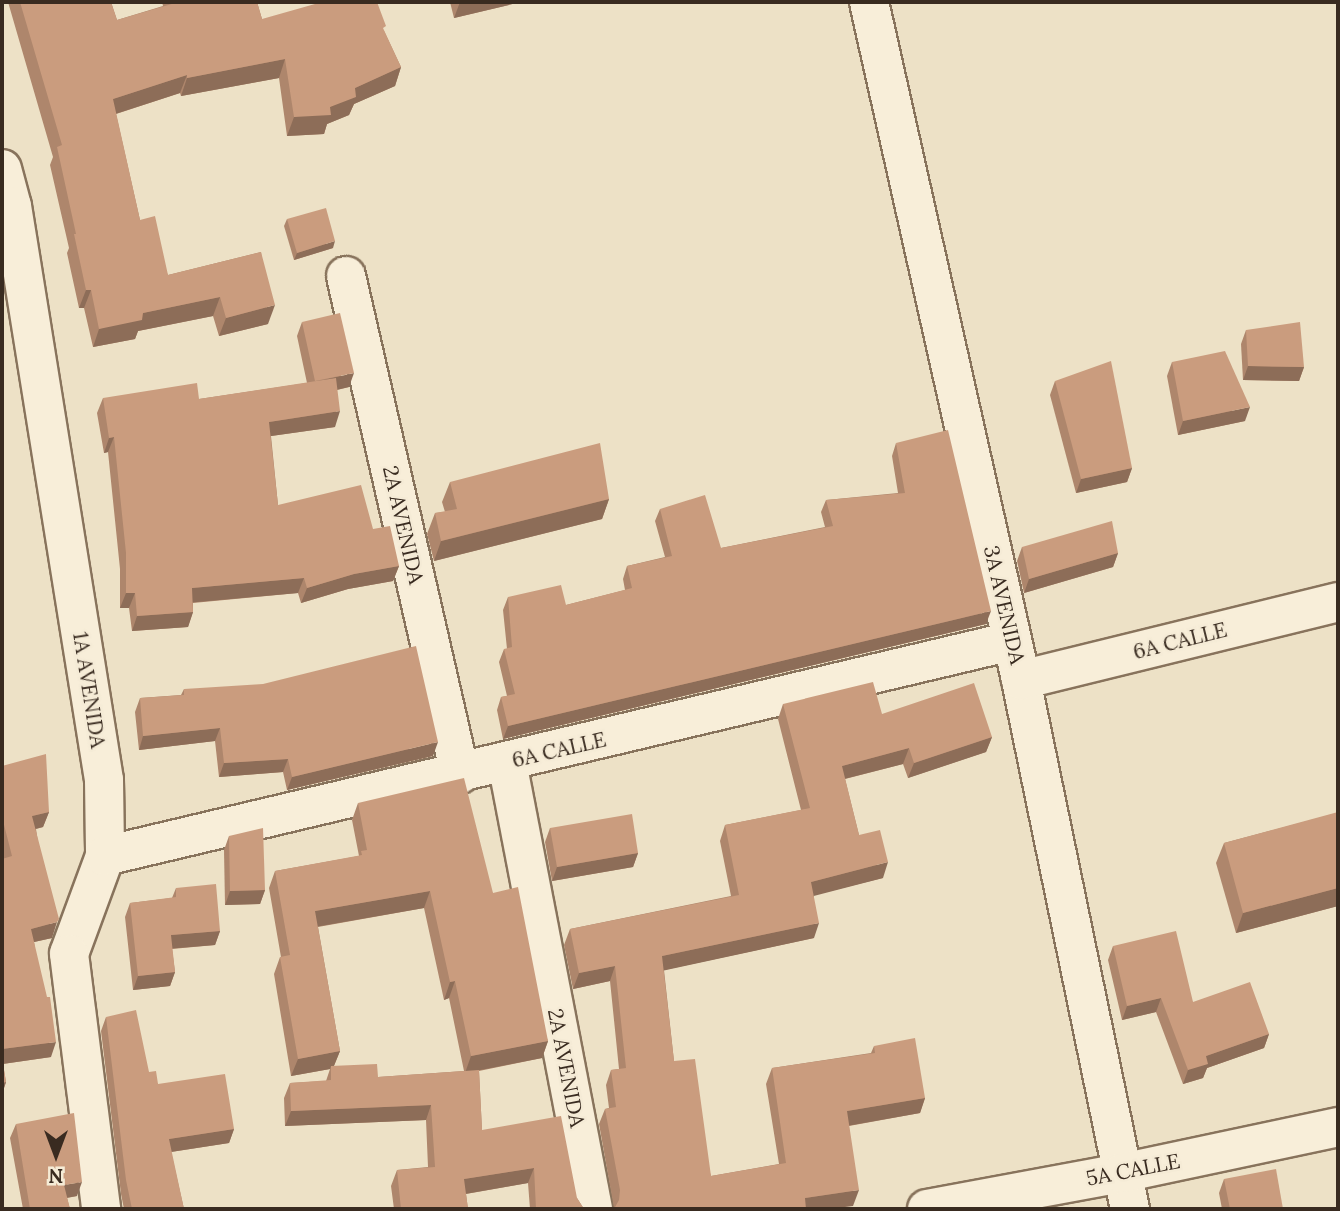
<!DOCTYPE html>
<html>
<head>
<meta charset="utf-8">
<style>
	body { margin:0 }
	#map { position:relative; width:1340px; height:1211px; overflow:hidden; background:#ede1c6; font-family:Lora,serif }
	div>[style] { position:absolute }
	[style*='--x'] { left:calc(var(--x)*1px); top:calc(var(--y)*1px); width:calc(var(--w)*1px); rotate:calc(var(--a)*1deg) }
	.roads { filter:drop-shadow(2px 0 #88735c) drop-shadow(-2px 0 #88735c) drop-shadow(0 2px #88735c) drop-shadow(0 -2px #88735c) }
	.minor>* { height:38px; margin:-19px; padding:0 19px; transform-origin:19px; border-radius:19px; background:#f8eed9 }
	.wall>* { inset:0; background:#ae866c }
	.shaded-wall>* { inset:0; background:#8d6d58 }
	.building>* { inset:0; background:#ca9c7e }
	span { translate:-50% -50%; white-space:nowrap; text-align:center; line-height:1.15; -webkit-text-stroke:5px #f5ebd6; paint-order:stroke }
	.street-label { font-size:21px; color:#392b20 }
	.frame { position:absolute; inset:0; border:4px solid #392b20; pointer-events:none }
	.north { position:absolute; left:21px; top:1120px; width:70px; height:70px; -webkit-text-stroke:5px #f5ebd6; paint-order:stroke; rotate:180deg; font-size:19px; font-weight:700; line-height:28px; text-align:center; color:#392b20 }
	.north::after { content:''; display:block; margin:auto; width:24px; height:32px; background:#392b20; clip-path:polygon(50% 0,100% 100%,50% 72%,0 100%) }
</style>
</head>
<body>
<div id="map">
	<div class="roads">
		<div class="minor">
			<div style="--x:869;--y:2;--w:695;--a:77.36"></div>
			<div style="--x:1021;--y:680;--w:540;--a:78.36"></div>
			<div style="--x:2;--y:169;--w:38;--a:75"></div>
			<div style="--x:12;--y:206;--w:581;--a:80.89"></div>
			<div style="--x:104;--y:780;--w:76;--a:89.2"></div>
			<div style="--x:105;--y:856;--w:104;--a:110.2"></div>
			<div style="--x:69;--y:954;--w:257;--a:82.8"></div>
			<div style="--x:346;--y:276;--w:511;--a:77.11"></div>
			<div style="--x:1021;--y:680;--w:326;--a:-13.8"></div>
			<div style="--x:507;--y:762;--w:455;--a:79.1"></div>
			<div style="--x:105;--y:856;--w:932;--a:-13.34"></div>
			<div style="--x:927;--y:1209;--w:198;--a:-10.5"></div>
			<div style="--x:1122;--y:1173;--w:221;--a:-12"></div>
		</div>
	</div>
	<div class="wall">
		<div style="clip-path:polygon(8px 2px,111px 2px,117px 20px,163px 6px,162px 2px,257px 2px,262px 19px,384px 31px,401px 67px,395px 86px,354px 104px,349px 115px,327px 124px,324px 134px,287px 136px,279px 78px,181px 96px,180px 93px,116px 114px,140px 220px,168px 275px,261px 252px,268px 324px,219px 336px,213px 316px,138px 331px,135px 339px,93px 347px,84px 308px,79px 308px,67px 253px,69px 248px,50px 165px,53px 157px)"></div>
		<div style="clip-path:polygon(450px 2px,521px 2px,454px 18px)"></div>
		<div style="clip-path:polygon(287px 219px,333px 248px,294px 260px,284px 226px)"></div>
		<div style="clip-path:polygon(302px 322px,349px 387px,337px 390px,335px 427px,271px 436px,278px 505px,373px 529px,399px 566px,393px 581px,348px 589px,301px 603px,298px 593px,193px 603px,193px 612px,188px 627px,132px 631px,129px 608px,120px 608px,120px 569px,108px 452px,104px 453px,97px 413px,103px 398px,199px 399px,307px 383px,297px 336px)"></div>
		<div style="clip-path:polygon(1246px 330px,1304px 367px,1299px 381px,1243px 380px,1241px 344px)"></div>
		<div style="clip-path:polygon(1172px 362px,1245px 421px,1178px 435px,1167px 376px)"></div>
		<div style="clip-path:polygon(1055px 381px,1132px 468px,1127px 482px,1076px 493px,1050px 395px)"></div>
		<div style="clip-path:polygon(896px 443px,986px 624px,503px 739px,497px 710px,501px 697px,507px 696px,499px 662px,504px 649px,507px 649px,503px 610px,508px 597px,566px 605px,625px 590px,623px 579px,627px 566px,665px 557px,655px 521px,660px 509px,721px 548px,825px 527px,821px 512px,826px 500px,898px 493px,892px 456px)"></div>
		<div style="clip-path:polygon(450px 482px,609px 499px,602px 519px,434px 561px,427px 534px,435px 513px,445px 512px,442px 502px)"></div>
		<div style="clip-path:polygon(1022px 547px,1118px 553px,1113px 567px,1024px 593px,1017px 561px)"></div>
		<div style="clip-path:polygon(184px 689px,433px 756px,287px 790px,283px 772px,219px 777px,215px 741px,139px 750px,135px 712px,140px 698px,181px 695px)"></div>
		<div style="clip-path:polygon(783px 704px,882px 714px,992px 737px,986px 752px,908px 778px,903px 764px,845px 779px,859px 835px,883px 878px,814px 895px,814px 938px,664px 970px,674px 1061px,711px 1176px,779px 1164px,766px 1084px,772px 1068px,871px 1053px,874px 1046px,925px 1098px,920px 1113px,849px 1126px,853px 1206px,614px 1208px,599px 1124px,605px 1109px,609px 1108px,606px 1085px,611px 1070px,619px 1069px,610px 981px,573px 989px,564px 945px,570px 929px,731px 896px,720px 841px,725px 825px,801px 810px,778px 719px)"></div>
		<div style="clip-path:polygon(2px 766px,49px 812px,43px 827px,36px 829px,52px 938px,34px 942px,51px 1057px,3px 1064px,6px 1082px,2px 1094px,2px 859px,3px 859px,2px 854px)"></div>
		<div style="clip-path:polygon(evenodd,358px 803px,493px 893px,548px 1041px,542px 1058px,479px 1071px,482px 1130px,577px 1198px,584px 1209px,530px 1209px,528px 1183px,466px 1194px,468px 1209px,394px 1209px,391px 1186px,397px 1170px,428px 1167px,426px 1120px,285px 1126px,284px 1098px,290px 1083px,326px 1081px,330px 1069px,291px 1076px,274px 974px,280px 957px,281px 957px,269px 888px,275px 871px,359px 856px,352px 820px,358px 803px,424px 908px,444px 1000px,449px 998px,464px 1071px,378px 1077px,334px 1066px,340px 1051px,318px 927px,424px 908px)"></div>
		<div style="clip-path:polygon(1338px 813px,1338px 906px,1236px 933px,1216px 863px,1224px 843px)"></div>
		<div style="clip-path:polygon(550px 828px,638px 853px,633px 867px,552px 881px,545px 842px)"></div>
		<div style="clip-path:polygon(229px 836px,265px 890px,260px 904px,225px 905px,224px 850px)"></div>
		<div style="clip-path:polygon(176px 888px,220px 931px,215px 945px,172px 949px,175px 972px,170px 986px,133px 990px,125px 917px,130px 903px,172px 898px)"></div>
		<div style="clip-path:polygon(1113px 946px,1193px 1002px,1269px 1034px,1264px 1048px,1207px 1068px,1203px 1078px,1183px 1084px,1156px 1012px,1122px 1020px,1108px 960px)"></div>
		<div style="clip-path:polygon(106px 1017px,158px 1084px,234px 1129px,229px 1143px,171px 1152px,184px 1209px,124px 1209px,121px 1194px,101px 1031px)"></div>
		<div style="clip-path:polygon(16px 1124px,77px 1196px,67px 1198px,70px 1209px,23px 1209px,10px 1138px)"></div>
		<div style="clip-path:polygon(1224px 1179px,1283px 1209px,1222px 1209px,1219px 1193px)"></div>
	</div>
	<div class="shaded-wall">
		<div style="clip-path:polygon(460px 2px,521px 2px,454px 18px)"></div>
		<div style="clip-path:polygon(285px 59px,279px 78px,181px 96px,187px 78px)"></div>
		<div style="clip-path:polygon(401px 67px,395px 86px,354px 104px,349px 115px,327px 124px,324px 134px,287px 136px,294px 117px,330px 107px,355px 88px)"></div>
		<div style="clip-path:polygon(187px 75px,180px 93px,106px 117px,113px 99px)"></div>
		<div style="clip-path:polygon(335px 241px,333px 248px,294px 260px,297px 253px)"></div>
		<div style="clip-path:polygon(86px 290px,91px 290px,84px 308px,79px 308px)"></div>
		<div style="clip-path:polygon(220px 297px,213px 316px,138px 331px,135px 339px,93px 347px,99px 329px,143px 313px)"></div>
		<div style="clip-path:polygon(275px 305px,268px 324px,219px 336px,226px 318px)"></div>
		<div style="clip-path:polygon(1248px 366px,1304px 367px,1299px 381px,1243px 380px)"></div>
		<div style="clip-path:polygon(354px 373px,349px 387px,310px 396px,315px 382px)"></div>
		<div style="clip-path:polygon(1250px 407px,1245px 421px,1178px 435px,1183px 421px)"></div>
		<div style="clip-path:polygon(340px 411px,335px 427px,264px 437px,269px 422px)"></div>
		<div style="clip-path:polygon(114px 437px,108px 452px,104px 453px,109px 438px)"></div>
		<div style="clip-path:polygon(1132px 468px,1127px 482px,1076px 493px,1081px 479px)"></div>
		<div style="clip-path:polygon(609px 499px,602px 519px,434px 561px,441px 541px)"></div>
		<div style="clip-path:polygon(1118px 553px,1113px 567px,1024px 593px,1029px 579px)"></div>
		<div style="clip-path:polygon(399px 566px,393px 581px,348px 589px,301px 603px,307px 588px,354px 574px)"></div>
		<div style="clip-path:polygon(304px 578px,298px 593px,186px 603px,192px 588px)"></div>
		<div style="clip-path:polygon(126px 593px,135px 593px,129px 608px,120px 608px)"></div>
		<div style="clip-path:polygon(991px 611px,986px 624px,503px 739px,508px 726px)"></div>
		<div style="clip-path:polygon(193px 612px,188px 627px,132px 631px,137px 616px)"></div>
		<div style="clip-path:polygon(220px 728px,215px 741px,139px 750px,143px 736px)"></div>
		<div style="clip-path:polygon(992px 737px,986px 752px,908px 778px,914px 763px)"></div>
		<div style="clip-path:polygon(438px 742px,433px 756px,287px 790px,292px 777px)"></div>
		<div style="clip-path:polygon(909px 748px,903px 764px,836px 781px,842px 766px)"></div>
		<div style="clip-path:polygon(288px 759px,283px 772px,219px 777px,224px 763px)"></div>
		<div style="clip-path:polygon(49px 812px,43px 827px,27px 831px,32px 816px)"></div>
		<div style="clip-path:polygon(638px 853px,633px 867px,552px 881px,557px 867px)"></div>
		<div style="clip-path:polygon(888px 862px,883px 878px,806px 898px,811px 882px)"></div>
		<div style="clip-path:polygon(1338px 888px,1338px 906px,1236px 933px,1243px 913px)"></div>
		<div style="clip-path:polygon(265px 890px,260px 904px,225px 905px,230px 891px)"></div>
		<div style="clip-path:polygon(430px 891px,424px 908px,309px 928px,315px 911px)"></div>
		<div style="clip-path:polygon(57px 922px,52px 938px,25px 944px,31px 929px)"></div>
		<div style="clip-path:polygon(819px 923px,814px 938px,657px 972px,662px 956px)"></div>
		<div style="clip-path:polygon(220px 931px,215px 945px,166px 949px,171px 935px)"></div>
		<div style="clip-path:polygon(615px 966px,610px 981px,573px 989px,579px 973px)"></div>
		<div style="clip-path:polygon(175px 972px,170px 986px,133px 990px,138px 976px)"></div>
		<div style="clip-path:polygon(455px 981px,449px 998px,444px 1000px,450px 982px)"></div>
		<div style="clip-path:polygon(1161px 998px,1156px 1012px,1122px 1020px,1127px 1006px)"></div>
		<div style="clip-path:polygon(1269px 1034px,1264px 1048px,1207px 1068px,1203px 1078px,1183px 1084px,1188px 1070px,1206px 1056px)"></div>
		<div style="clip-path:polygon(548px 1041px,542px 1058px,465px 1073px,471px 1056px)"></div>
		<div style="clip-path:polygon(56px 1042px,51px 1057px,2px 1064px,2px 1049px)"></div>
		<div style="clip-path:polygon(340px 1051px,333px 1068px,331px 1066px,330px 1069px,291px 1076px,298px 1059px)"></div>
		<div style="clip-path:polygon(6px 1082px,2px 1094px,2px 1083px)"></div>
		<div style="clip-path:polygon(925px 1098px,920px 1113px,841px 1127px,847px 1111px)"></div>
		<div style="clip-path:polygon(431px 1105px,426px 1120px,285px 1126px,291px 1111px)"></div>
		<div style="clip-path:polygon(234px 1129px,229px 1143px,164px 1153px,169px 1139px)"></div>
		<div style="clip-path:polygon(534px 1168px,528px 1183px,459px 1195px,464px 1179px)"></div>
		<div style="clip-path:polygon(82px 1182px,77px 1196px,59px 1199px,64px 1185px)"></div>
		<div style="clip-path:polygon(859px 1190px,853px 1206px,829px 1209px,801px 1209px,805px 1198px)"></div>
	</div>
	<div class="building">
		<div style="clip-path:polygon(20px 2px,111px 2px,117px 20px,175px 3px,174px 2px,257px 2px,262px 19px,322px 2px,377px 2px,386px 26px,383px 28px,401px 67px,355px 88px,356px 97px,330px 107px,331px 115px,294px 117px,285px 59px,187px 78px,187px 75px,113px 99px,140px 220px,155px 216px,168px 275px,261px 252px,275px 305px,226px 318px,220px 297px,143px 313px,142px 320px,99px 329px,91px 290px,86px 290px,74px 234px,76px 234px,57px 147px,62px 145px)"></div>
		<div style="clip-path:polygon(326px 208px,335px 241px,297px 253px,287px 219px)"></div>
		<div style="clip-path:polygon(340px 313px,354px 373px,315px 381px,302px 322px)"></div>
		<div style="clip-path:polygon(1300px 322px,1304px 367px,1248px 366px,1246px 330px)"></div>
		<div style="clip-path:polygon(1225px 351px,1250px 407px,1183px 421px,1172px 362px)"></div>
		<div style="clip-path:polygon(1111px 361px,1132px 468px,1081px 479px,1055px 381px)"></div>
		<div style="clip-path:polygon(336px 378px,340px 411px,269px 422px,278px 505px,361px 485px,373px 529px,390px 526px,399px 566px,354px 574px,307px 588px,304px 578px,192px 588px,193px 612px,137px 616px,135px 593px,126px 593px,126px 553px,114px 437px,109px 438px,103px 398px,197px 383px,199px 399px)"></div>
		<div style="clip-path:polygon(948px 430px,991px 611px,508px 726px,501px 697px,515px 694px,504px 649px,512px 647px,508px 597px,561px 585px,566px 605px,632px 588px,627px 566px,672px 556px,660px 509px,705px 495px,721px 548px,833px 526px,826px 500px,905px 493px,896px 443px)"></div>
		<div style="clip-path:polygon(600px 443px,609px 499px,441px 541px,435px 513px,457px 509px,450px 482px)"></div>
		<div style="clip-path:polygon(1112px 521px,1118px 553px,1029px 579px,1022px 547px)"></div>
		<div style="clip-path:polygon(416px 646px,438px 742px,292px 777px,288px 759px,224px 763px,220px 728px,143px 736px,140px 698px,184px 695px,184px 689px,263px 684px)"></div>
		<div style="clip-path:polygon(873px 682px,882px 714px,974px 683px,992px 737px,914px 763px,909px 748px,842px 766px,859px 835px,880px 830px,888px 862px,811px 882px,819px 923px,662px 956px,674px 1061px,695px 1059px,711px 1176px,786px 1163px,772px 1068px,875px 1053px,874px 1046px,915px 1038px,925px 1098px,847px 1111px,859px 1190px,805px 1198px,806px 1209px,614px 1209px,619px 1200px,620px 1190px,605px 1109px,616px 1107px,611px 1070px,626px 1068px,615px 966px,579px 973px,570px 929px,739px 895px,725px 825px,810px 808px,783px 704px)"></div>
		<div style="clip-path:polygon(46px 754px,49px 812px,32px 816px,59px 919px,57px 922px,31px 929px,47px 997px,50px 997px,56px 1042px,2px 1049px,2px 859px,12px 856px,2px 817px,2px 766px)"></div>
		<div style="clip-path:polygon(464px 778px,493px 893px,518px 887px,548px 1041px,471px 1056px,455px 981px,450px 982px,430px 891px,315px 911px,340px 1051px,298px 1059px,280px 957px,290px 955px,275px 871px,362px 855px,361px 851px,367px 850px,358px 803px)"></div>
		<div style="clip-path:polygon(1338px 812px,1338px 888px,1243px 913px,1224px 843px)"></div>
		<div style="clip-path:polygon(632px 814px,638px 853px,557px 867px,550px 828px)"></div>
		<div style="clip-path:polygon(263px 828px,265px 890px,230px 891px,229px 836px)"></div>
		<div style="clip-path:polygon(216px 884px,220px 931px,171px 935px,175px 972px,138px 976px,130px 903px,176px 897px,176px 888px)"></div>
		<div style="clip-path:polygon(1176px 931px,1193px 1002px,1250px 982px,1269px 1034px,1206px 1056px,1208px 1064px,1188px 1070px,1161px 998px,1127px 1006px,1113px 946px)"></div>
		<div style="clip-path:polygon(136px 1010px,149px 1072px,156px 1071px,158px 1084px,225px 1074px,234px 1129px,169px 1139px,184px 1209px,132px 1209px,126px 1180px,106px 1017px)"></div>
		<div style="clip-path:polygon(2px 1058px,6px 1082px,2px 1083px)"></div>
		<div style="clip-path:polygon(377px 1064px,378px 1077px,479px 1070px,482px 1130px,561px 1116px,577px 1198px,584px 1209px,536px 1209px,534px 1168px,464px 1179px,468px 1209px,401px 1209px,397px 1170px,435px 1167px,431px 1105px,291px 1111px,290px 1083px,331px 1080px,331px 1066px)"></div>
		<div style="clip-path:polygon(74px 1113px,82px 1182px,64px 1185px,70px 1209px,30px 1209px,16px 1124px)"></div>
		<div style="clip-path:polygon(1276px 1169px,1283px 1209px,1230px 1209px,1224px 1179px)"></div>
	</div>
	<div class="street-label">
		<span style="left:403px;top:525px;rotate:77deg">2A AVENIDA</span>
		<span style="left:1004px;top:605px;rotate:77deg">3A AVENIDA</span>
		<span style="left:1180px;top:641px;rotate:-14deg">6A CALLE</span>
		<span style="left:89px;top:690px;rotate:81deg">1A AVENIDA</span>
		<span style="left:559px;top:750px;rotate:-13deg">6A CALLE</span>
		<span style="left:566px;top:1068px;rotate:79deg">2A AVENIDA</span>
		<span style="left:1133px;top:1170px;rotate:-11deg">5A CALLE</span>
	</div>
	<div class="frame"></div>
	<div class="north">N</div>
</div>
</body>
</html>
